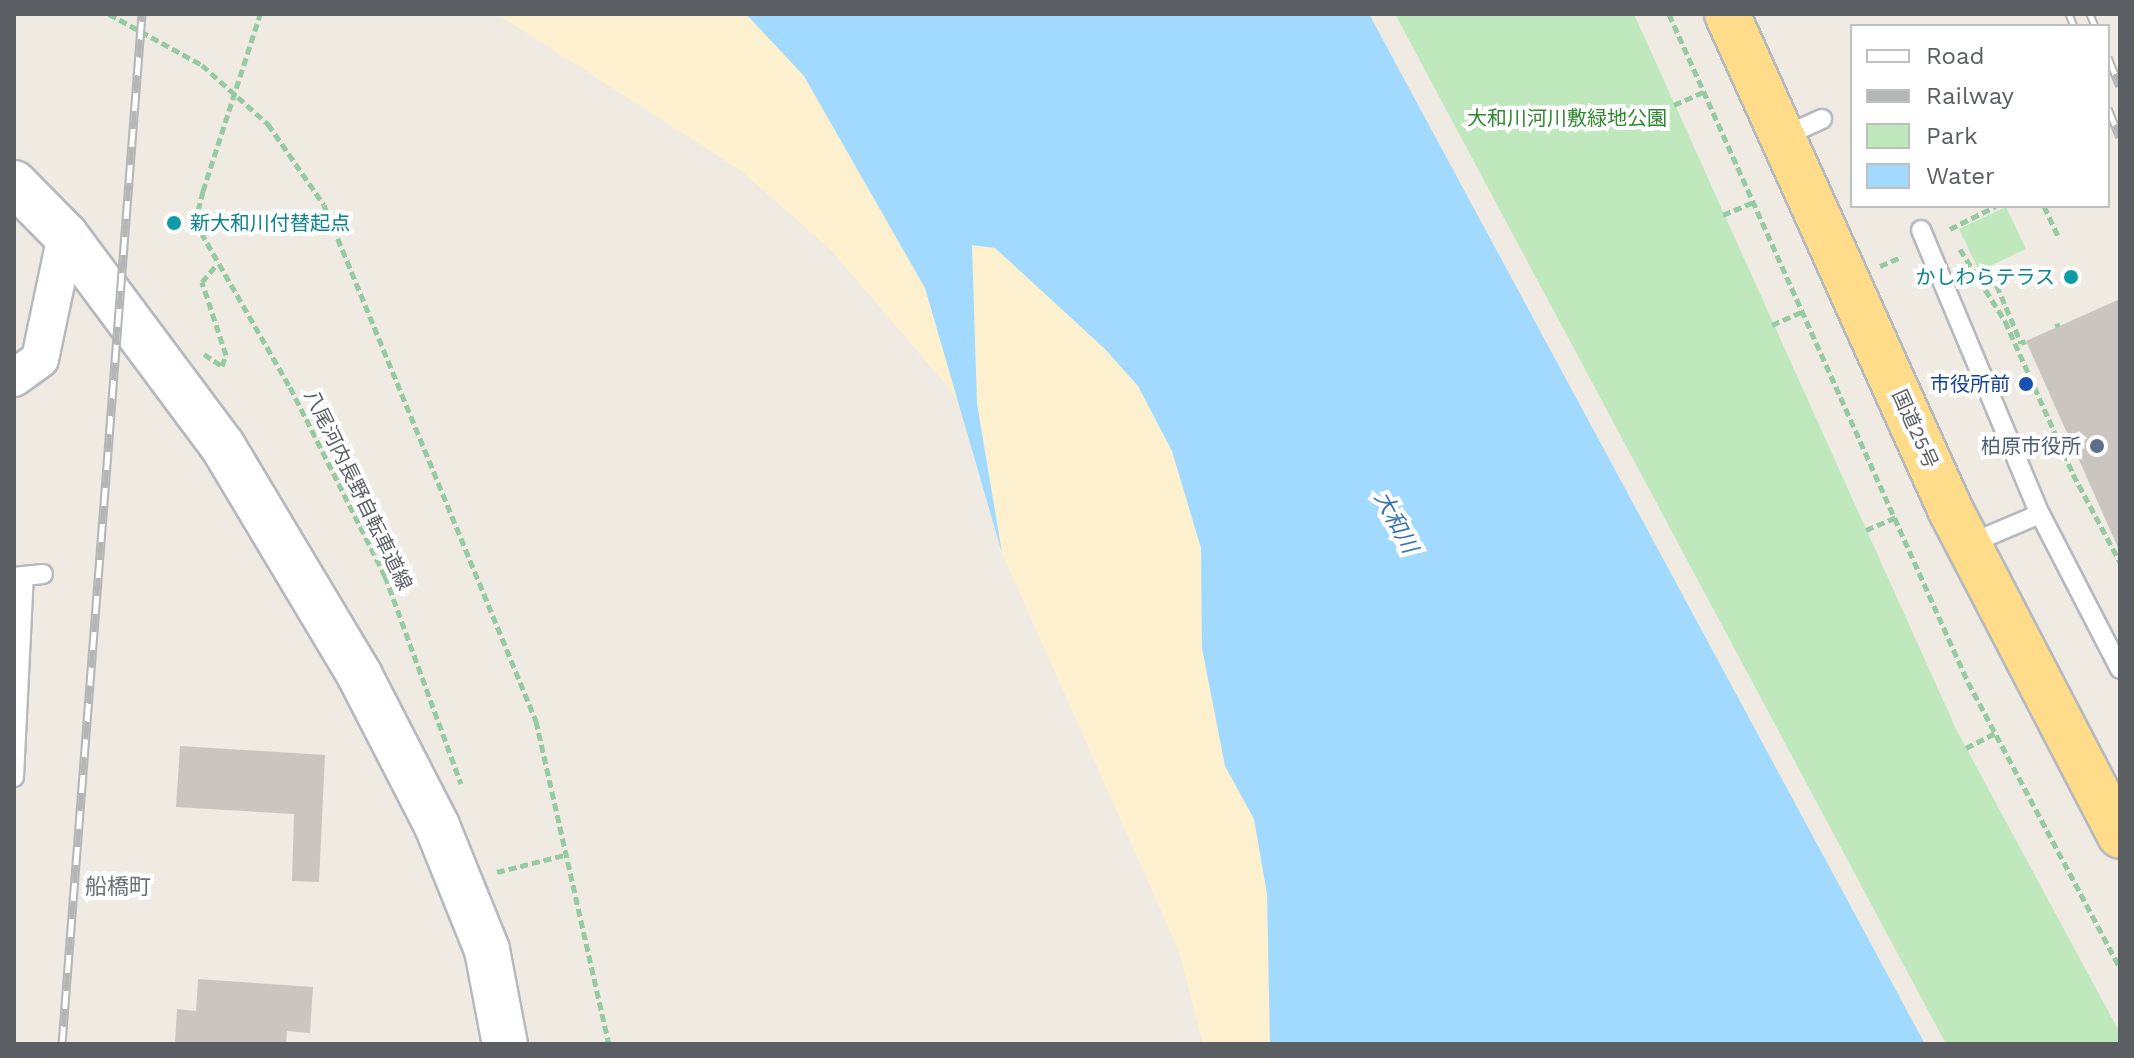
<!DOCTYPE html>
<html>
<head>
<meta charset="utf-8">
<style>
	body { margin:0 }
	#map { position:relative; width:2134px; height:1058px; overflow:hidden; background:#efebe2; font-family:"Work Sans","Noto Sans JP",sans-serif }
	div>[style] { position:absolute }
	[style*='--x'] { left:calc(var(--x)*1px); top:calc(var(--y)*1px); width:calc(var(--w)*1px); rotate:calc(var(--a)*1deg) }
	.green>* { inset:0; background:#bfe8bd }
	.sand>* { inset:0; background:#fdf0cf }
	.water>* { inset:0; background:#a2daff }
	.building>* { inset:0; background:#cac6bf }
	.path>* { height:5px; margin-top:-2.5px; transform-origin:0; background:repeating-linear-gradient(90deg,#95caa2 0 8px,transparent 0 12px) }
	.roads { filter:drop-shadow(2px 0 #b5b9be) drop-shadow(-2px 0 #b5b9be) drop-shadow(0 2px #b5b9be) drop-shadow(0 -2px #b5b9be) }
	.lane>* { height:18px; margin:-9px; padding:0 9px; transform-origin:9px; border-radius:9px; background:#fff }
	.street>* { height:36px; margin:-18px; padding:0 18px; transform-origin:18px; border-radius:18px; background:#fff }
	.secondary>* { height:44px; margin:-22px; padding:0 22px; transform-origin:22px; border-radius:22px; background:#fff }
	.highway>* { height:44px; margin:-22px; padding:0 22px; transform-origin:22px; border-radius:22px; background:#ffdc89 }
	.rail>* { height:9px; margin-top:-4.5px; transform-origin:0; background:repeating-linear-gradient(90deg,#fff 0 18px,#b4b5b5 0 36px); box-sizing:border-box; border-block:2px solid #b4b5b5 }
	.path-bridge>* { height:5px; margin-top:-2.5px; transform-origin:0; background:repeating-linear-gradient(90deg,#95caa2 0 8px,transparent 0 12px) }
	.dots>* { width:22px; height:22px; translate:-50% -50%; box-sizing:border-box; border:4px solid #fff; border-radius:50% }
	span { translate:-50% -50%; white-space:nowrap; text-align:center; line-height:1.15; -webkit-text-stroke:8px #fff; paint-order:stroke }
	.park-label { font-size:20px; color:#2f8730 }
	.culture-label { font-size:20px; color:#0d838f }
	.left { translate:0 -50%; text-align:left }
	.right { translate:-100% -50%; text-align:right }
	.transit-label { font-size:20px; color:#164399 }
	.street-label { font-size:20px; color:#5b5f64 }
	.service-label { font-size:20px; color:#4e5e75 }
	.water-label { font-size:22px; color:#3675af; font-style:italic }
	.neighbourhood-label { font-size:22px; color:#6c7176 }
	.frame { position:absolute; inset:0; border:16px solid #5b5f64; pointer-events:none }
	.legend { position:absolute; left:1850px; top:24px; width:260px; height:184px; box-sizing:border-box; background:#fff; border:2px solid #bdbfc1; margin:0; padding:10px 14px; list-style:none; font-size:24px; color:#5b5f64 }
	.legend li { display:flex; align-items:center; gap:16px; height:40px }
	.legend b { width:40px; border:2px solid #bdbfc1 }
</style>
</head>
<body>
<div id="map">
	<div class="green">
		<div style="clip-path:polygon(1395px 14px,1634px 14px,1957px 731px,2120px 1033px,2120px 1044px,1946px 1044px)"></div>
		<div style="clip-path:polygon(2006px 207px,2026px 249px,1979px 271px,1959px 229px)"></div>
	</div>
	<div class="sand">
		<div style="clip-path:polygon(497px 14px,746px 14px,804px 76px,925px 288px,963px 405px,831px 250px,740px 170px)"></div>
		<div style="clip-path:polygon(971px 245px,995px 247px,1105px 349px,1138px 386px,1172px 451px,1201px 548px,1202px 648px,1225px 766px,1254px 819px,1267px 894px,1270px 1044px,1203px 1044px,1179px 951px,1002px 553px,977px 404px)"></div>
	</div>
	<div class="water">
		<div style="clip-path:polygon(746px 14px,1369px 14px,1925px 1044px,1270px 1044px,1267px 894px,1254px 819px,1225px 766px,1202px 648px,1201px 548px,1172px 451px,1138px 386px,1105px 349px,995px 248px,972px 245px,977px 404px,1002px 553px,925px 288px,804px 76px)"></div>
	</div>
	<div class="building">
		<div style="clip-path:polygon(2120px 299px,2120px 552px,2026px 341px)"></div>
		<div style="clip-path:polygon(180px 746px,325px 755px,319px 882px,292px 881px,294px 814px,176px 807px)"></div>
		<div style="clip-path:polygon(198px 979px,313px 987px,310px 1033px,287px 1031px,286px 1044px,175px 1044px,177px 1009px,196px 1011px)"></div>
	</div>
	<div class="path">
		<div style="--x:109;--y:14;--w:106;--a:28.7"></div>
		<div style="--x:202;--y:65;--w:89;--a:41.8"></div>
		<div style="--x:268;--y:124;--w:98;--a:55.3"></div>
		<div style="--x:324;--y:205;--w:558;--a:67.66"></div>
		<div style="--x:536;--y:721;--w:331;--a:77.3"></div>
		<div style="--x:1669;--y:14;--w:732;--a:65.89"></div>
		<div style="--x:1968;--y:682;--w:324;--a:62"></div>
		<div style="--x:1674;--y:105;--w:32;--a:-24"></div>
		<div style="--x:203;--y:191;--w:32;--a:104"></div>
		<div style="--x:195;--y:222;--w:190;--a:60.1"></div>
		<div style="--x:290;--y:387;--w:212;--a:63.3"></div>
		<div style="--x:385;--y:576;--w:221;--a:69.9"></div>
		<div style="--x:2044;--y:206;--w:33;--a:65"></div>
		<div style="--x:1723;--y:215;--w:33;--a:-23"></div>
		<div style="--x:1950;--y:229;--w:51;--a:-26.6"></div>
		<div style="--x:1960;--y:249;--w:85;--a:58"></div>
		<div style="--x:2005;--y:321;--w:167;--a:66"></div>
		<div style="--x:2073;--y:474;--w:100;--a:61.9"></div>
		<div style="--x:1880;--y:266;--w:23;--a:-23"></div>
		<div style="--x:1975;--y:281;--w:18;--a:-22"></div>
		<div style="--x:1992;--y:274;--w:75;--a:67.2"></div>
		<div style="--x:2021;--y:343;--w:5;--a:-22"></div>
		<div style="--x:2057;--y:323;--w:4;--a:76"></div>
		<div style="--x:1772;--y:325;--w:34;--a:-24"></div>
		<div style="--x:204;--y:354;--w:22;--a:34"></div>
		<div style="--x:222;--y:366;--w:12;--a:-70"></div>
		<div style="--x:226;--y:355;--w:77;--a:-108.2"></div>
		<div style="--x:202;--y:282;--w:23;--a:-50"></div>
		<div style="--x:1866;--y:530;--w:33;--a:-23"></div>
		<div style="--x:1966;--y:748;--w:34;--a:-27"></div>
		<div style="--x:497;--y:872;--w:73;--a:-14.2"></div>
	</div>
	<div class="roads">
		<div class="lane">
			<div style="--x:1782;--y:137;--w:44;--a:-24.2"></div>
			<div style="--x:1921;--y:230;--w:308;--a:67.3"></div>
			<div style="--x:2040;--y:514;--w:174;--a:62.7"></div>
			<div style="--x:1969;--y:544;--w:77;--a:-22.9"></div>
			<div style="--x:14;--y:577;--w:29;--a:-6"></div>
			<div style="--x:14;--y:777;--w:201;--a:-87.2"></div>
		</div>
		<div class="street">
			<div style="--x:14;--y:378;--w:32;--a:-36"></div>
			<div style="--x:40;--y:359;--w:126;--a:-78.1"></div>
		</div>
		<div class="secondary">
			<div style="--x:14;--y:183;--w:74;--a:45.5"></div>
			<div style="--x:66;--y:236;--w:261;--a:53.3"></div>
			<div style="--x:222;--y:445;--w:269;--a:59.1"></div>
			<div style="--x:360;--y:676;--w:169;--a:62.8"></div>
			<div style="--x:437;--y:826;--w:134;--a:68"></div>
			<div style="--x:487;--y:950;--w:96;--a:79.2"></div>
		</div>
		<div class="highway">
			<div style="--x:1727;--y:14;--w:545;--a:65.74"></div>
			<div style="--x:1951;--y:511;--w:366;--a:62.5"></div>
		</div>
	</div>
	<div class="rail">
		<div style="--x:2069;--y:14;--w:13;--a:67"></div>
		<div style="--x:2090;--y:14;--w:13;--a:67"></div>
		<div style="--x:2108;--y:57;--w:31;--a:68"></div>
		<div style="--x:2108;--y:108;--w:31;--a:68"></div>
		<div style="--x:62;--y:1044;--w:1033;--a:-85.56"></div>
	</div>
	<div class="path-bridge">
		<div style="--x:203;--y:191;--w:186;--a:-72.1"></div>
	</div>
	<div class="dots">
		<div style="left:174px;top:223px;background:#0f9aa8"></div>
		<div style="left:2071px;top:277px;background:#0f9aa8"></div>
		<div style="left:2026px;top:384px;background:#1a4fb4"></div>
		<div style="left:2097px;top:446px;background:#5c6f8a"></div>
	</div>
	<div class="park-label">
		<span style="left:1567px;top:118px">大和川河川敷緑地公園</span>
	</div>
	<div class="culture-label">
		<span class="left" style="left:190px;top:223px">新大和川付替起点</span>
		<span class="right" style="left:2055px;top:277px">かしわらテラス</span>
	</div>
	<div class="transit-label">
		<span class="right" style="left:2010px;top:384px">市役所前</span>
	</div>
	<div class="street-label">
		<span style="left:1915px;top:429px;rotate:66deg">国道25号</span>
		<span style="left:358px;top:490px;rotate:64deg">八尾河内長野自転車道線</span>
	</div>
	<div class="service-label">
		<span class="right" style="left:2081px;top:446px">柏原市役所</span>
	</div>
	<div class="water-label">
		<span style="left:1396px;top:522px;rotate:62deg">大和川</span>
	</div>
	<div class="neighbourhood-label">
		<span style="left:118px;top:887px">船橋町</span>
	</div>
	<div class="frame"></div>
	<ul class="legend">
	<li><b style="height:10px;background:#fff"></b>Road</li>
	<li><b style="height:10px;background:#b4b5b5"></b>Railway</li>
	<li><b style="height:22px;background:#bfe8bd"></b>Park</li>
	<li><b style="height:22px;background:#a2daff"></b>Water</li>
	</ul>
</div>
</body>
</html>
